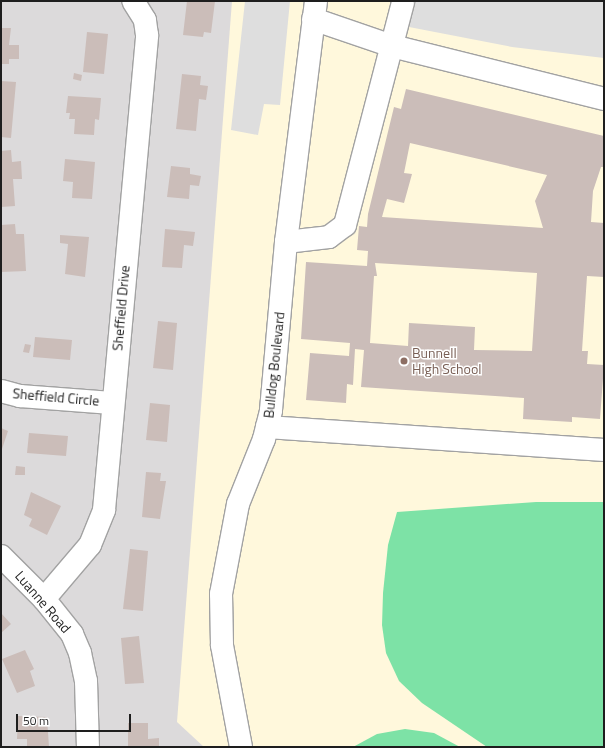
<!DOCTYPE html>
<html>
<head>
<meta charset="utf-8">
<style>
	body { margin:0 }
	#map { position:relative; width:605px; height:748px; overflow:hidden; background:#efe9e3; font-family:"Titillium Web",sans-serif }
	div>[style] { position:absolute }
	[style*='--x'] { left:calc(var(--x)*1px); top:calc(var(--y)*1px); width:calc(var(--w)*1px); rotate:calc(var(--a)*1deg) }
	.residential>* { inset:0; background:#dcdadb }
	.education>* { inset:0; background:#fff8dc }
	.pitch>* { inset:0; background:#7de2a6 }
	.parking>* { inset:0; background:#dedede }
	.building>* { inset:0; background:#cbbdb9 }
	.roads { filter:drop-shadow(1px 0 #a2a2a2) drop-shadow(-1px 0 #a2a2a2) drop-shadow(0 1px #a2a2a2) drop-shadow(0 -1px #a2a2a2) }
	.minor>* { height:22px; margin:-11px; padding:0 11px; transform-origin:11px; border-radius:11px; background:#fff }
	.dots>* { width:11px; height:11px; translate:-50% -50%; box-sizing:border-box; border:2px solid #fff; border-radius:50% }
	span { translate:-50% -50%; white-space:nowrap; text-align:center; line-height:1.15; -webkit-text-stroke:3px #fff; paint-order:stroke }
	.street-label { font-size:14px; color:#1e1e1e }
	.education-label { font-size:14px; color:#785e54 }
	.left { translate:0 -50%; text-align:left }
	.frame { position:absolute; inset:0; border:2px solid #1e1e1e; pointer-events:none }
	.scale { position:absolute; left:16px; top:714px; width:115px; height:18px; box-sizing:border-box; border:2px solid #1e1e1e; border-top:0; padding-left:5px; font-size:12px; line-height:14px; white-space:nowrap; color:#1e1e1e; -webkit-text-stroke:3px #fff; paint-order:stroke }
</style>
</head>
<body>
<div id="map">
	<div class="residential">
		<div style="clip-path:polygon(1px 1px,234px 1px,204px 747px,1px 747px)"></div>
	</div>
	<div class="education">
		<div style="clip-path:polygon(232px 1px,604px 1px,604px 747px,204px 747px,177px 722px)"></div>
	</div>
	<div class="pitch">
		<div style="clip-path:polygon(536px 502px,604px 502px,604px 747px,487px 747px,422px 703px,399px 681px,386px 653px,382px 625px,383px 593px,388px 545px,397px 512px)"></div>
		<div style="clip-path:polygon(405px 729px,434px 733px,460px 747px,353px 747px,377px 734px)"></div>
	</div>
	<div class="parking">
		<div style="clip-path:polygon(245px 1px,290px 1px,280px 105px,264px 104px,258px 135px,231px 130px)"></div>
		<div style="clip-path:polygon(415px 1px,604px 1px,604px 58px,512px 47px,409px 27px)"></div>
	</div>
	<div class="building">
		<div style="clip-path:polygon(187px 1px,215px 1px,211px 33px,204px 32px,203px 37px,183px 35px)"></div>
		<div style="clip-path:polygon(1px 28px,11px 28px,9px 45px,19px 45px,19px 59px,9px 59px,9px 64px,1px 64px)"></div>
		<div style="clip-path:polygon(87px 32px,108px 34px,104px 74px,83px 72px)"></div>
		<div style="clip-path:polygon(74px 73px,82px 75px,81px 81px,73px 79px)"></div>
		<div style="clip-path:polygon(182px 74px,201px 76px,200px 85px,208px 86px,206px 100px,199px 99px,196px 131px,176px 129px)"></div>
		<div style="clip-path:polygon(1px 81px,16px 82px,11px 138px,1px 137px)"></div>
		<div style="clip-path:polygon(evenodd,406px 89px,604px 136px,604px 167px,601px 167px,593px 191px,591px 222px,604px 223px,604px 277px,587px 276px,582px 351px,588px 351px,587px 364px,604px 365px,600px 419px,572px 417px,572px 422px,523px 419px,524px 398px,361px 387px,364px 350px,355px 349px,353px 385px,347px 384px,346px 403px,306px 400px,310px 353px,349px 356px,350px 343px,301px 339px,306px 262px,367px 266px,368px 251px,357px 250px,359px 226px,367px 227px,368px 214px,394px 107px,401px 109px,406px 89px,410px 143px,547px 175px,535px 201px,543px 228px,382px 217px,387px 199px,404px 203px,412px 174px,404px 173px,410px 143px,406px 89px,375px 263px,537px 273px,532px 351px,474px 350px,475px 327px,409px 323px,408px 346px,370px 343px,374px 276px,377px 276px,375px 263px)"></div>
		<div style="clip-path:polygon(68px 96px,101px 98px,99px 120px,95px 119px,94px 135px,74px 134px,75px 119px,69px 119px,70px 113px,66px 113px)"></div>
		<div style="clip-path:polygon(11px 150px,12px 162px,21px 161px,22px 179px,13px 179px,15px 206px,1px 207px,1px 151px)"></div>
		<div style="clip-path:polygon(65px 159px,95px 162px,92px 199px,72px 198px,73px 182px,63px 181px)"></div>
		<div style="clip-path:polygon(171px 166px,190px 168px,190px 174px,201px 176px,199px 186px,190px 185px,189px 199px,167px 197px)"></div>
		<div style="clip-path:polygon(15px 224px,16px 234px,24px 234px,26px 271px,1px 272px,1px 225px)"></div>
		<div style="clip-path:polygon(165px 229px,195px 232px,193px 246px,184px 245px,182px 268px,162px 267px)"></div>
		<div style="clip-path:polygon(60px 235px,89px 237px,85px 277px,65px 274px,68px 244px,60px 243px)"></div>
		<div style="clip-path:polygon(158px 321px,177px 323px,173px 370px,153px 368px)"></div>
		<div style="clip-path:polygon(35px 337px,72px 340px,70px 360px,33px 357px)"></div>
		<div style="clip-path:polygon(25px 344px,31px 345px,29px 353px,23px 352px)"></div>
		<div style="clip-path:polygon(150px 403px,170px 405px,167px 442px,146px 440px)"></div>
		<div style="clip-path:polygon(1px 428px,8px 431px,1px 452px)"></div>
		<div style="clip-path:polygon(29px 433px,68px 436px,66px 456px,27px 453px)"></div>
		<div style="clip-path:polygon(16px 466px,25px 467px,25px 475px,15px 475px)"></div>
		<div style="clip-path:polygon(146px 472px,161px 473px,160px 481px,166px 481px,160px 519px,142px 517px)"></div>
		<div style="clip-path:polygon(31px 492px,61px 506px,47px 535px,29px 526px,32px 519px,24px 515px)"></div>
		<div style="clip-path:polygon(130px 549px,148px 551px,143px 611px,123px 609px)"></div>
		<div style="clip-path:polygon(1px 613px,11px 624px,1px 633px)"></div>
		<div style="clip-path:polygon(139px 636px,144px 683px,125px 684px,121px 638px)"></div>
		<div style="clip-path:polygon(25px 650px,34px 669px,30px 671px,35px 686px,17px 693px,2px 659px)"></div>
		<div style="clip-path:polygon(18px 716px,47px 717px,49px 747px,27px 747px,27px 739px,17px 739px)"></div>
		<div style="clip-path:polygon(128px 723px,148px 723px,148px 739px,159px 738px,159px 747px,128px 747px)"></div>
	</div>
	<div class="roads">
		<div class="minor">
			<div style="--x:313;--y:19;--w:83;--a:18.9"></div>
			<div style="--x:392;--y:46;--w:219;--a:14"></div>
			<div style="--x:286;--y:242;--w:43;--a:-6.6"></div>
			<div style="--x:329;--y:237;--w:20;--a:-37"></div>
			<div style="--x:345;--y:225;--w:230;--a:-75.4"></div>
			<div style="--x:1;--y:391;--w:20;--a:15"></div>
			<div style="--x:20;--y:396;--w:92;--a:4.4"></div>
			<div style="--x:267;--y:427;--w:338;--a:3.9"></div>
			<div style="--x:1;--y:556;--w:61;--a:45"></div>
			<div style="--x:44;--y:599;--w:45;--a:51.3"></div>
			<div style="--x:72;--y:634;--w:21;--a:67"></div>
			<div style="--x:80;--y:653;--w:29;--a:78"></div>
			<div style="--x:86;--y:681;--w:66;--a:88.3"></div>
			<div style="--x:44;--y:599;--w:71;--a:-49.6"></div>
			<div style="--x:90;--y:545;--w:38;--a:-68"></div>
			<div style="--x:104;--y:510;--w:477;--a:-84.8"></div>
			<div style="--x:147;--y:35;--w:15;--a:-98"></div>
			<div style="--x:145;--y:20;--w:22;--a:-122"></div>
			<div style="--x:241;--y:747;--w:104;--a:-100.6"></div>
			<div style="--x:222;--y:645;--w:51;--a:-91.1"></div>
			<div style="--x:221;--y:594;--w:92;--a:-79.3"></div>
			<div style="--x:238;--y:504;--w:70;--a:-68.2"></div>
			<div style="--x:264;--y:439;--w:30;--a:-76"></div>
			<div style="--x:271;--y:410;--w:169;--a:-84.9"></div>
			<div style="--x:286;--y:242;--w:243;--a:-82.9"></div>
		</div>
	</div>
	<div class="dots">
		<div style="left:404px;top:361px;background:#8d6e63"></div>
	</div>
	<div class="street-label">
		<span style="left:121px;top:308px;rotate:-85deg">Sheffield Drive</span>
		<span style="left:274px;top:365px;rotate:-84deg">Bulldog Boulevard</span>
		<span style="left:56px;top:397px;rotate:5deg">Sheffield Circle</span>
		<span style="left:43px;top:602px;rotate:49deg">Luanne Road</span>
	</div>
	<div class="education-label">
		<span class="left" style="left:412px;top:361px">Bunnell<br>High School</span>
	</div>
	<div class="frame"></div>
	<div class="scale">50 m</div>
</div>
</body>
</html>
